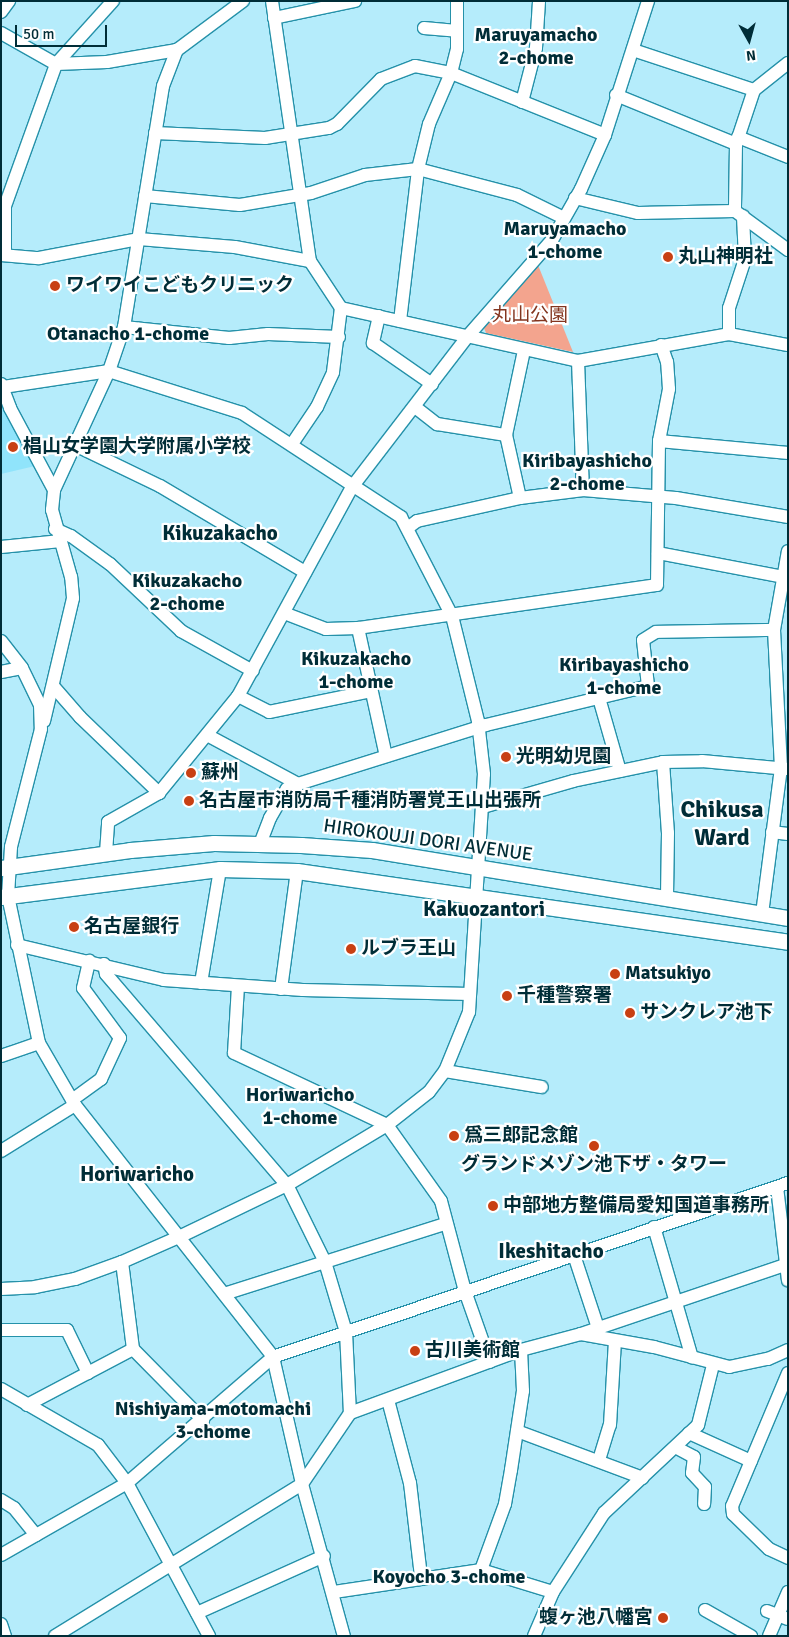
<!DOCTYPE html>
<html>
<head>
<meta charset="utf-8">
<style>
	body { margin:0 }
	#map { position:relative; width:789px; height:1637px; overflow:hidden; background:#b5ecfb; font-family:Signika,"Noto Sans JP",sans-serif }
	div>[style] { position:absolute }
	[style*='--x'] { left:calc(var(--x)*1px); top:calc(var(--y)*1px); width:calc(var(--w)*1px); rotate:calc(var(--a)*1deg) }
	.built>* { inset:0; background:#90e4fb }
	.green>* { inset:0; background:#f3a48e }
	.roads { filter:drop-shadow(1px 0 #2591a9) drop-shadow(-1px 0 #2591a9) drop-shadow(0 1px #2591a9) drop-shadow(0 -1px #2591a9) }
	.minor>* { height:12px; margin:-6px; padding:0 6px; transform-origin:6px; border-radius:6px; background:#fff }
	.major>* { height:15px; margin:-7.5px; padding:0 7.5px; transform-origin:7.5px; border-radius:7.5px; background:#fff }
	.dots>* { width:14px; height:14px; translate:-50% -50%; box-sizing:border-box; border:2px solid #fff; border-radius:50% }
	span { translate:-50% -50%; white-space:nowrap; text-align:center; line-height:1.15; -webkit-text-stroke:4.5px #fff; paint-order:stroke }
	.poi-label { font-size:19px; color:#002d37; font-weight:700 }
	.left { translate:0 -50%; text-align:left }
	.right { translate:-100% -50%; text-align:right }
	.park-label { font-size:19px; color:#83351f }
	.street-label { font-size:19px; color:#002d37 }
	.neighbourhood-label { font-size:20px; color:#002d37; font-weight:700 }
	.quarter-label { font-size:21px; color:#002d37; font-weight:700 }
	.district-label { font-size:24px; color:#002d37; font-weight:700 }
	.frame { position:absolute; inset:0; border:2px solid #002d37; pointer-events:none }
	.north { position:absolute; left:724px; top:15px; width:50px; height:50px; -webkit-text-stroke:4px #fff; paint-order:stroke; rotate:173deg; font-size:14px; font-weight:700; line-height:20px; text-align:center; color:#002d37 }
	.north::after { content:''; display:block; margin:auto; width:18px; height:22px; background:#002d37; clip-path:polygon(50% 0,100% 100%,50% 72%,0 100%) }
	.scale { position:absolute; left:15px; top:25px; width:92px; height:22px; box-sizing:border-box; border:2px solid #002d37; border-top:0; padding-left:6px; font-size:15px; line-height:18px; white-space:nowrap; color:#002d37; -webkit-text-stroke:4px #fff; paint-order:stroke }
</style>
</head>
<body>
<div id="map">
	<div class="built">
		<div style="clip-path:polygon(1px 400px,35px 466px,1px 474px)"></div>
	</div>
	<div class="green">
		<div style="clip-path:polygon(538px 265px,573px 352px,486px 333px,484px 328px)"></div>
	</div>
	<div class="roads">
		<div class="minor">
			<div style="--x:272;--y:1;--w:263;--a:81.7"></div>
			<div style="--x:310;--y:261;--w:56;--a:56.6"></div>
			<div style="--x:341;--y:308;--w:243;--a:12.6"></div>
			<div style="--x:578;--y:361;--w:153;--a:-10.1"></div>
			<div style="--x:729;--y:334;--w:60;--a:10.6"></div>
			<div style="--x:1;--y:12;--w:14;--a:-54"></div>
			<div style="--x:274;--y:18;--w:83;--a:-11.9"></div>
			<div style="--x:424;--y:28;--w:33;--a:5"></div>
			<div style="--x:1;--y:33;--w:63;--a:29.4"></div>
			<div style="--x:56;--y:64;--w:51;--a:-2.2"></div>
			<div style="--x:107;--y:62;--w:71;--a:-9.7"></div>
			<div style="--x:633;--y:50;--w:127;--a:18.3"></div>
			<div style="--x:788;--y:63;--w:43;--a:141.5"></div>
			<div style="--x:754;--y:90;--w:57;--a:108.4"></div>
			<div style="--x:736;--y:144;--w:67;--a:90.9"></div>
			<div style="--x:735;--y:211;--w:66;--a:36.3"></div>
			<div style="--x:616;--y:95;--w:130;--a:22.2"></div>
			<div style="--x:522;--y:102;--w:56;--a:-75.5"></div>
			<div style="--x:536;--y:48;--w:47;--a:-86.3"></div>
			<div style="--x:155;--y:133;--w:110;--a:2.6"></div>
			<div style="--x:265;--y:138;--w:65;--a:-8.9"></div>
			<div style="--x:329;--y:128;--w:9;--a:-27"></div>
			<div style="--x:337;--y:124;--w:63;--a:-45.6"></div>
			<div style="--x:381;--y:79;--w:36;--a:-21"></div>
			<div style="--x:415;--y:66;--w:37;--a:11"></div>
			<div style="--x:451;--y:73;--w:166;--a:21.9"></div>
			<div style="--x:738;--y:137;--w:54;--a:21.8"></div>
			<div style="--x:145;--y:196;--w:95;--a:5.4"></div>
			<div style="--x:240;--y:205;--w:72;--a:-9.6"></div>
			<div style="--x:311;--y:193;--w:57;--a:-18.4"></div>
			<div style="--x:365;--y:175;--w:53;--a:-6.5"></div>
			<div style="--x:418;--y:169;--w:102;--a:14.7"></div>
			<div style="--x:517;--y:195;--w:52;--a:26.1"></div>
			<div style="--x:575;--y:198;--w:65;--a:13.4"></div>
			<div style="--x:638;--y:213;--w:97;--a:-1.2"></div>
			<div style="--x:1;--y:255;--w:38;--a:5"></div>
			<div style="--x:39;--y:258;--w:102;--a:-10.8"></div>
			<div style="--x:139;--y:239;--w:96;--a:4.8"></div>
			<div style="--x:235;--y:247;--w:76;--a:10.6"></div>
			<div style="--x:5;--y:255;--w:49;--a:-90"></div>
			<div style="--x:5;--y:206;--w:151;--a:-70.2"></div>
			<div style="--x:56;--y:64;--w:85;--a:-47.9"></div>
			<div style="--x:379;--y:316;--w:28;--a:103"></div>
			<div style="--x:373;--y:343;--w:72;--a:34.8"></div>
			<div style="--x:400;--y:321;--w:153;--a:-83.2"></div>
			<div style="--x:418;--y:169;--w:46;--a:-76.3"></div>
			<div style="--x:429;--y:124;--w:56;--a:-66.7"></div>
			<div style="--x:451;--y:73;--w:25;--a:-76"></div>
			<div style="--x:457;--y:49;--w:48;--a:-90"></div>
			<div style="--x:124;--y:327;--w:106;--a:6"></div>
			<div style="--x:229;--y:338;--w:39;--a:-6"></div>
			<div style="--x:268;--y:334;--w:71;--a:2.4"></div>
			<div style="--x:729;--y:334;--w:26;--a:-90"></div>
			<div style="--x:729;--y:308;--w:52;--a:-71.9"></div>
			<div style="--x:745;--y:259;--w:43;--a:-92.7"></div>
			<div style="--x:578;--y:361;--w:129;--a:87.8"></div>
			<div style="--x:1;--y:384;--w:26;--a:69"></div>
			<div style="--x:10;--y:408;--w:93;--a:61.8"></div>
			<div style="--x:415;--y:407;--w:28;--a:38"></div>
			<div style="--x:437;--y:424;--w:70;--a:9.1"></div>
			<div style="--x:659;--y:441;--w:130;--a:5.3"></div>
			<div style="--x:292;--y:444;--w:45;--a:-56"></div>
			<div style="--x:317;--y:407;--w:38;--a:-65"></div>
			<div style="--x:333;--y:372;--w:64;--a:-82.9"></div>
			<div style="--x:75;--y:445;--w:94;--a:25.8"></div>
			<div style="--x:160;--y:486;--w:169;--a:30.7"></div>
			<div style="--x:520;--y:498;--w:65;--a:-102.5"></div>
			<div style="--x:506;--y:435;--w:87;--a:-78"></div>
			<div style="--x:409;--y:527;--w:10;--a:-37"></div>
			<div style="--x:417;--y:521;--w:106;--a:-12.6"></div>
			<div style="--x:520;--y:498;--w:64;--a:-7.2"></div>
			<div style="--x:583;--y:490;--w:93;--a:4.9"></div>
			<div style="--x:676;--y:498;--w:114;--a:9.6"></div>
			<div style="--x:55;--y:529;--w:17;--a:24"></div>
			<div style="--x:71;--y:536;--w:48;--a:35.7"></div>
			<div style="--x:110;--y:564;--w:98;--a:43.3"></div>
			<div style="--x:181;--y:631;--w:82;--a:29.1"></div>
			<div style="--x:1;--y:547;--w:60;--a:-5.7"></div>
			<div style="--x:658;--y:553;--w:128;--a:10.8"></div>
			<div style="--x:284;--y:613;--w:45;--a:20.9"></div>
			<div style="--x:326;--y:629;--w:32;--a:-2"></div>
			<div style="--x:358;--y:628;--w:302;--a:-8.2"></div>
			<div style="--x:657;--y:585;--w:144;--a:-89.2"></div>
			<div style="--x:659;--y:441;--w:53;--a:-79.1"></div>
			<div style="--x:669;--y:389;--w:27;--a:-94"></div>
			<div style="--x:667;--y:362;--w:18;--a:-109"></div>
			<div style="--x:358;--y:628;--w:131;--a:77.7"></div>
			<div style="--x:1;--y:641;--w:34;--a:52"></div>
			<div style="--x:22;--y:668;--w:41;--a:64.1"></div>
			<div style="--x:40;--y:705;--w:24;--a:88"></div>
			<div style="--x:41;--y:729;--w:122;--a:104.3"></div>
			<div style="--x:11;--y:847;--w:49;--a:93.5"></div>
			<div style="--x:8;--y:896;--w:150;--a:78.1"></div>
			<div style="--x:39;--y:1043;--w:72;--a:59.9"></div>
			<div style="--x:75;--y:1105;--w:320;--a:51.8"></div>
			<div style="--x:273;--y:1357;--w:130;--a:77.1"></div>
			<div style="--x:302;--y:1484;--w:158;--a:74.6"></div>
			<div style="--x:1;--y:672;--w:21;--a:-11"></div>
			<div style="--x:53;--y:686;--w:41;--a:48.9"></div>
			<div style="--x:80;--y:717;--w:110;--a:43.9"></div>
			<div style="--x:238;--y:696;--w:35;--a:27"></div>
			<div style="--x:269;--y:712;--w:104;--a:-11.6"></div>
			<div style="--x:599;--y:698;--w:76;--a:74"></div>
			<div style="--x:44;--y:721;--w:126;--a:-76.7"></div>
			<div style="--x:73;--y:598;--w:21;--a:-95"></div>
			<div style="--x:71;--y:577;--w:70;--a:-105.8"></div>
			<div style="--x:52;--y:510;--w:20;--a:-84"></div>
			<div style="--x:54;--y:490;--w:131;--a:-65.2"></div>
			<div style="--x:109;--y:371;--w:46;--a:-71.2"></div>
			<div style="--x:124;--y:327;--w:244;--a:-80.8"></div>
			<div style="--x:163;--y:86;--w:39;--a:-69"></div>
			<div style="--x:177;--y:50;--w:82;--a:-36.6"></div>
			<div style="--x:207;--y:735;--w:103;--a:28.3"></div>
			<div style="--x:298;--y:784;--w:197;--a:-17.4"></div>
			<div style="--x:486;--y:725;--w:167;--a:-13.5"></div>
			<div style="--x:648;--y:686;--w:46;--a:-96.2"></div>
			<div style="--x:643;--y:640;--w:15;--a:-32"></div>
			<div style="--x:656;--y:632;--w:118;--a:-1"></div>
			<div style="--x:663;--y:762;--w:71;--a:86"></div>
			<div style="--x:668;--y:833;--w:64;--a:90.9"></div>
			<div style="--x:483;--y:807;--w:94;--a:-16.1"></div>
			<div style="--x:573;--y:781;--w:92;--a:-11.9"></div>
			<div style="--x:663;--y:762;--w:39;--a:-1"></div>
			<div style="--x:702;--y:761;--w:86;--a:5.3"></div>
			<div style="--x:772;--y:832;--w:16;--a:7"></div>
			<div style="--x:260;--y:844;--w:28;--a:-69"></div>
			<div style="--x:270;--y:818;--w:34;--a:-60"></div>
			<div style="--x:287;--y:789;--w:12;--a:-24"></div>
			<div style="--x:106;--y:853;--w:31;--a:-86"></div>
			<div style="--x:108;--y:822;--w:59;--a:-29.6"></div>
			<div style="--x:159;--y:793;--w:125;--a:-50.8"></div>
			<div style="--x:238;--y:696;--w:238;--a:-61.4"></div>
			<div style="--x:352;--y:487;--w:189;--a:-52.5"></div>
			<div style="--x:467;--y:337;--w:129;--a:-48.8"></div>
			<div style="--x:552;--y:240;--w:59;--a:-60.4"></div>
			<div style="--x:581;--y:189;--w:59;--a:-66"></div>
			<div style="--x:605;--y:135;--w:141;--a:-72.2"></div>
			<div style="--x:762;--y:914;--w:147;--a:-82.6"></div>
			<div style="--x:781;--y:768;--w:138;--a:-92.9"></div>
			<div style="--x:774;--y:630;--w:80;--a:-80"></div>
			<div style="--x:17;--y:945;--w:151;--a:13.4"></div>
			<div style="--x:164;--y:980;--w:139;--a:4.1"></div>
			<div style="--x:303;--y:990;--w:167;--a:1.4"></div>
			<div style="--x:104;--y:964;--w:10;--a:79"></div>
			<div style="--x:106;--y:974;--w:278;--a:49.4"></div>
			<div style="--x:287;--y:1185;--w:86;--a:63.7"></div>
			<div style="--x:325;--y:1262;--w:73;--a:73.3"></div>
			<div style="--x:346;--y:1332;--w:81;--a:87.2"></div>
			<div style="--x:201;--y:983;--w:116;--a:-80.5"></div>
			<div style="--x:238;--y:986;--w:67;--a:93.4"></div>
			<div style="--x:234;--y:1053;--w:169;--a:25.2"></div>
			<div style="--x:387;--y:1125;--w:93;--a:54.6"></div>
			<div style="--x:441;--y:1201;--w:93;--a:75.1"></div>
			<div style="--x:465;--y:1291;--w:75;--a:70.6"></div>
			<div style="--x:281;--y:989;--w:119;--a:-82.3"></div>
			<div style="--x:1;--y:1056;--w:40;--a:-18.9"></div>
			<div style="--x:445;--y:1071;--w:98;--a:9.4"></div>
			<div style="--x:72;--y:1100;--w:36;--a:-36"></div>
			<div style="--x:101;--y:1079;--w:45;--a:-65.1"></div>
			<div style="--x:120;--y:1038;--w:62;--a:-126.5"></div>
			<div style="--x:83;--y:988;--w:28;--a:-77"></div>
			<div style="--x:1;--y:1151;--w:87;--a:-31.9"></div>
			<div style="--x:777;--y:1187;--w:94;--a:83.3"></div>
			<div style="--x:654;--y:1227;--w:136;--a:73.8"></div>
			<div style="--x:574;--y:1255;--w:77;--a:71.8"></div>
			<div style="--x:122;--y:1262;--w:88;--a:82.8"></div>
			<div style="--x:133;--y:1349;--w:100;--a:45.4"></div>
			<div style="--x:1;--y:1289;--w:34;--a:-3"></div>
			<div style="--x:35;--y:1287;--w:41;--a:-11.3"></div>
			<div style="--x:75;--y:1279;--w:50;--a:-19.9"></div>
			<div style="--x:122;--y:1262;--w:62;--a:-23.7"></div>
			<div style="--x:179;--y:1237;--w:120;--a:-25.7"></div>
			<div style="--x:287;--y:1185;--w:117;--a:-31"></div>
			<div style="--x:387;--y:1125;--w:53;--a:-38.2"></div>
			<div style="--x:429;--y:1092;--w:26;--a:-53"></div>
			<div style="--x:445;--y:1071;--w:64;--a:-67.9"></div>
			<div style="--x:469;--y:1012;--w:238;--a:-86.4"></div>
			<div style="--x:484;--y:774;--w:53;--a:-96.5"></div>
			<div style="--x:478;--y:721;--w:108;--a:-103.9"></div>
			<div style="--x:452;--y:616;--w:111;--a:-117.3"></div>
			<div style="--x:401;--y:517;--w:190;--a:-146.8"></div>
			<div style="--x:242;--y:413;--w:139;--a:-162.5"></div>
			<div style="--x:109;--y:371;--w:107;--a:171.4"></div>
			<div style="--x:224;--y:1294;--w:232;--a:-17.6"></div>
			<div style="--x:1;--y:1330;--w:66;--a:0"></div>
			<div style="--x:67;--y:1330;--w:48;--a:64"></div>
			<div style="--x:581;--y:1334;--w:74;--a:10.1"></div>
			<div style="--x:654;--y:1347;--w:78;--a:14.9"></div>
			<div style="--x:729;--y:1367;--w:40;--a:-12"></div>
			<div style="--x:768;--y:1359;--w:22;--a:-24"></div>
			<div style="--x:788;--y:1373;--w:144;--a:112.8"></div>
			<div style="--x:732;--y:1506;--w:8;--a:83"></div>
			<div style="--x:733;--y:1514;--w:50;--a:44.2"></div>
			<div style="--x:769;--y:1549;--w:21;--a:25"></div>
			<div style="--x:1;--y:1389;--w:112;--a:30"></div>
			<div style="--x:98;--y:1445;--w:48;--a:52.7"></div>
			<div style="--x:127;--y:1483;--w:174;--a:61.8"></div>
			<div style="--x:388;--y:1400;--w:86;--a:75.2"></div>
			<div style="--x:410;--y:1483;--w:94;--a:83.3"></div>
			<div style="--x:27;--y:1405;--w:120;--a:-27.8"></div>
			<div style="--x:517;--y:1431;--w:134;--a:20.5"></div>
			<div style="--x:689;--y:1433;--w:68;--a:24.3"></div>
			<div style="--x:677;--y:1448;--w:19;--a:28"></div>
			<div style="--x:694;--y:1457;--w:16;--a:97"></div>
			<div style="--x:692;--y:1473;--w:19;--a:47"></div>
			<div style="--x:705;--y:1487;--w:17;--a:93"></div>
			<div style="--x:599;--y:1460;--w:37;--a:-73"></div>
			<div style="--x:610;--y:1425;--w:83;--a:-86.6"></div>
			<div style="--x:1;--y:1500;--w:15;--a:32"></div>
			<div style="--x:14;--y:1508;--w:35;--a:51"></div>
			<div style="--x:1;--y:1555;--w:145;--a:-29.7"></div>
			<div style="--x:127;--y:1483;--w:193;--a:-40.8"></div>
			<div style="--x:273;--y:1357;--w:544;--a:-18.67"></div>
			<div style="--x:481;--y:1570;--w:70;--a:-70"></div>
			<div style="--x:505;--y:1504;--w:35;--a:-80"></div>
			<div style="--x:511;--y:1470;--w:80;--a:-81.4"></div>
			<div style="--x:523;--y:1391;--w:41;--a:-92.8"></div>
			<div style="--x:334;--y:1592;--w:149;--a:-8.5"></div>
			<div style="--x:481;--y:1570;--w:75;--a:17"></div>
			<div style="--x:705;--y:1610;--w:53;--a:29.5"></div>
			<div style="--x:767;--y:1611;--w:22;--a:21"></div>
			<div style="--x:197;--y:1613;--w:139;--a:-24.2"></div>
			<div style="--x:1;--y:1624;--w:13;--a:72"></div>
			<div style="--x:55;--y:1636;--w:290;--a:-31.6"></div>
			<div style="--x:302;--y:1484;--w:86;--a:-55.9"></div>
			<div style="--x:350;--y:1413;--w:182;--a:-20.2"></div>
			<div style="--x:521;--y:1350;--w:62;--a:-14.9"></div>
			<div style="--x:581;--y:1334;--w:219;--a:-18.7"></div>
			<div style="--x:534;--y:1636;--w:48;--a:-66.6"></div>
			<div style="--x:553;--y:1592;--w:94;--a:-57.2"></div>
			<div style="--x:604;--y:1513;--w:129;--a:-43.1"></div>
			<div style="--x:698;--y:1425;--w:62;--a:-76"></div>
			<div style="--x:769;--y:1636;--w:48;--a:-66.6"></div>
		</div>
		<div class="major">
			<div style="--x:1;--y:868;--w:130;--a:-7.9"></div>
			<div style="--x:130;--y:850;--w:84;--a:-4.8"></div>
			<div style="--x:214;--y:843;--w:87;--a:1.3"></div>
			<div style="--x:301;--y:845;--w:71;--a:4"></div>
			<div style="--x:372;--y:850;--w:422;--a:9.3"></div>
			<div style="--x:1;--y:897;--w:221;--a:-7.3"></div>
			<div style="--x:220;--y:869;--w:77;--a:1.5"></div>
			<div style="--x:297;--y:871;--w:496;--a:8.2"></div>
		</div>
	</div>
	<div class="dots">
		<div style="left:668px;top:257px;background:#c84013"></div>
		<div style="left:55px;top:286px;background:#c84013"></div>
		<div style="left:13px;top:447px;background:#c84013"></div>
		<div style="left:506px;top:757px;background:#c84013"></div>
		<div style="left:191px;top:773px;background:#c84013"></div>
		<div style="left:189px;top:801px;background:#c84013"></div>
		<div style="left:74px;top:927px;background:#c84013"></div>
		<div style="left:351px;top:949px;background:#c84013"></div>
		<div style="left:615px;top:974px;background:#c84013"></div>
		<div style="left:507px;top:996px;background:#c84013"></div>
		<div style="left:630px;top:1013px;background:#c84013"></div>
		<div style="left:454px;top:1136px;background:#c84013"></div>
		<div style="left:594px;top:1146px;background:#c84013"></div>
		<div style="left:493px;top:1206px;background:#c84013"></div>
		<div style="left:415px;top:1351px;background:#c84013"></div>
		<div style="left:663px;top:1618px;background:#c84013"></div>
	</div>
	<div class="poi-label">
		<span class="left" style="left:678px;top:257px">丸山神明社</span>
		<span class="left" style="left:66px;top:286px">ワイワイこどもクリニック</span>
		<span class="left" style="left:23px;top:447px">椙山女学園大学附属小学校</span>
		<span class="left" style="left:516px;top:757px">光明幼児園</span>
		<span class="left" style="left:201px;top:773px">蘇州</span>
		<span class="left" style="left:199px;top:801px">名古屋市消防局千種消防署覚王山出張所</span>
		<span class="left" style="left:84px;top:927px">名古屋銀行</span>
		<span class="left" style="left:361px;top:949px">ルブラ王山</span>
		<span class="left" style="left:625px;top:974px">Matsukiyo</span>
		<span class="left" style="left:517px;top:996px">千種警察署</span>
		<span class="left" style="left:640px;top:1013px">サンクレア池下</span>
		<span class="left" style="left:464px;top:1136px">爲三郎記念館</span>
		<span style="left:594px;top:1165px">グランドメゾン池下ザ・タワー</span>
		<span class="left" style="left:503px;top:1206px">中部地方整備局愛知国道事務所</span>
		<span class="left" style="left:425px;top:1351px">古川美術館</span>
		<span class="right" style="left:653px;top:1618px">蝮ヶ池八幡宮</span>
	</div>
	<div class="park-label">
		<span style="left:530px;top:316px">丸山公園</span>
	</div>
	<div class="street-label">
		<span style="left:428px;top:841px;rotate:8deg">HIROKOUJI DORI AVENUE</span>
	</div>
	<div class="neighbourhood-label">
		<span style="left:536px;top:46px">Maruyamacho<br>2-chome</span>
		<span style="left:565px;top:240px">Maruyamacho<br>1-chome</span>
		<span style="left:128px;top:333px">Otanacho 1-chome</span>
		<span style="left:587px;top:472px">Kiribayashicho<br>2-chome</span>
		<span style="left:187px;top:592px">Kikuzakacho<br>2-chome</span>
		<span style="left:356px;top:670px">Kikuzakacho<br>1-chome</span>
		<span style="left:624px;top:676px">Kiribayashicho<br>1-chome</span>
		<span style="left:300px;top:1106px">Horiwaricho<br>1-chome</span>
		<span style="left:213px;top:1420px">Nishiyama-motomachi<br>3-chome</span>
		<span style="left:449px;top:1576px">Koyocho 3-chome</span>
	</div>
	<div class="quarter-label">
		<span style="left:220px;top:533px">Kikuzakacho</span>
		<span style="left:484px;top:909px">Kakuozantori</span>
		<span style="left:137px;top:1174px">Horiwaricho</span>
		<span style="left:551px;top:1251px">Ikeshitacho</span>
	</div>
	<div class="district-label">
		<span style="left:722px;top:824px">Chikusa<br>Ward</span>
	</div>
	<div class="frame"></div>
	<div class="north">N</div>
	<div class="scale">50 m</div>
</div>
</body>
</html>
